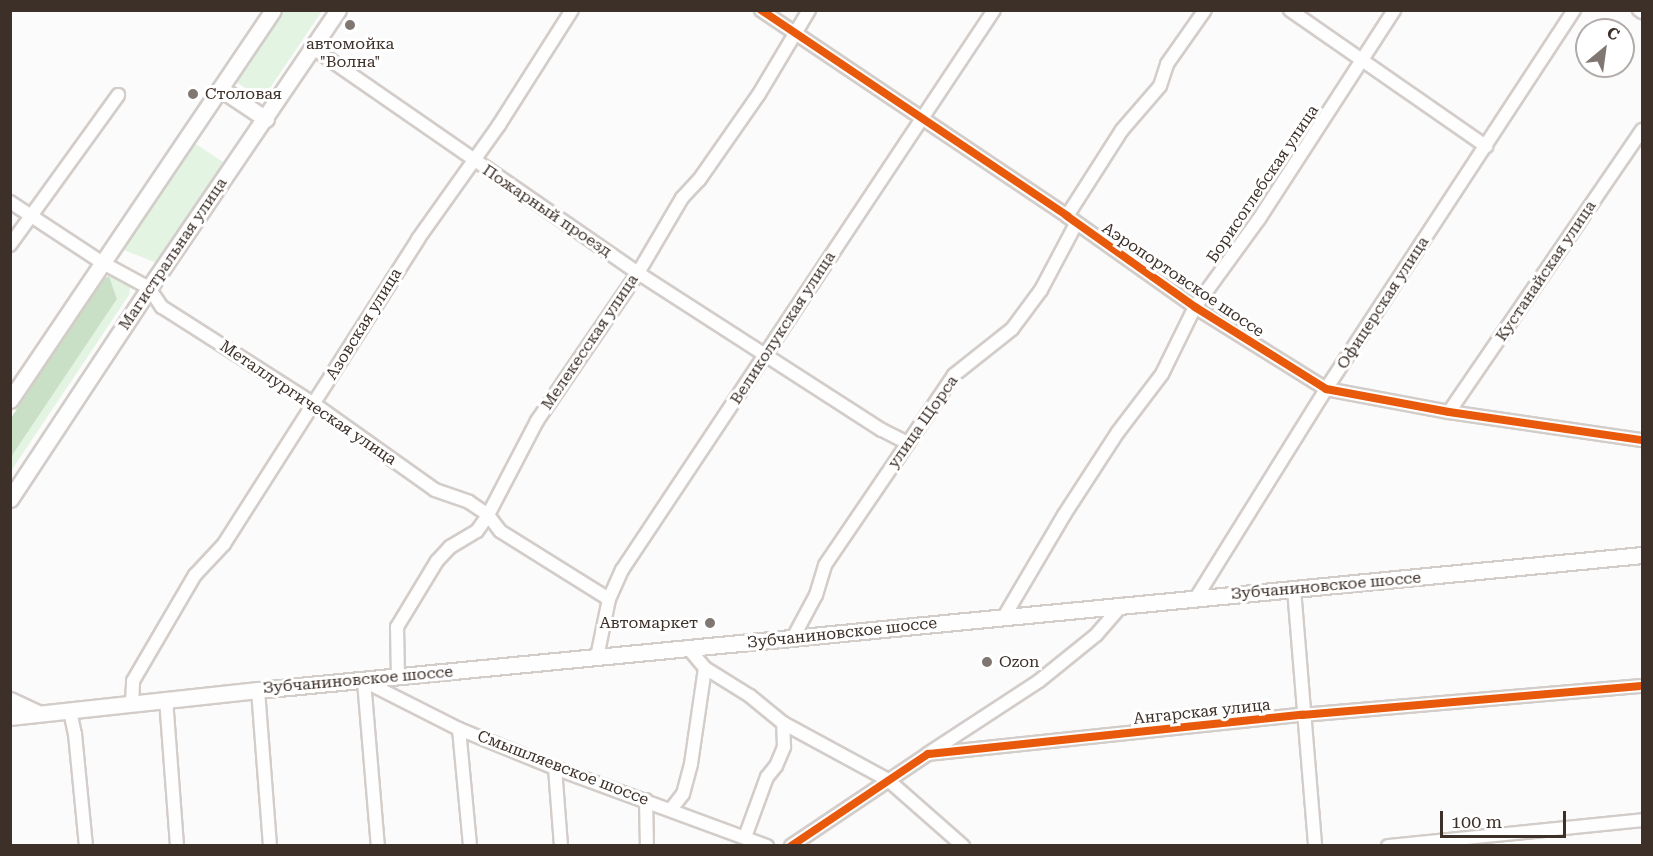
<!DOCTYPE html>
<html>
<head>
<meta charset="utf-8">
<style>
	body { margin:0 }
	#map { position:relative; width:1653px; height:856px; overflow:hidden; background:#fbfbfb; font-family:"Roboto Serif",serif }
	div>[style] { position:absolute }
	[style*='--x'] { left:calc(var(--x)*1px); top:calc(var(--y)*1px); width:calc(var(--w)*1px); rotate:calc(var(--a)*1deg) }
	.green>* { inset:0; background:#e4f4e2 }
	.forest>* { inset:0; background:#cae0c6 }
	.roads { filter:drop-shadow(2px 0 #d3cdca) drop-shadow(-2px 0 #d3cdca) drop-shadow(0 2px #d3cdca) drop-shadow(0 -2px #d3cdca) }
	.minor>* { height:12px; margin:-6px; padding:0 6px; transform-origin:6px; border-radius:6px; background:#fefefe }
	.major>* { height:15px; margin:-7.5px; padding:0 7.5px; transform-origin:7.5px; border-radius:7.5px; background:#fefefe }
	.cycleway>* { height:8px; margin:-4px; padding:0 4px; transform-origin:4px; border-radius:4px; background:#e8590c }
	.dots>* { width:16px; height:16px; translate:-50% -50%; box-sizing:border-box; border:3px solid #fff; border-radius:50% }
	span { translate:-50% -50%; white-space:nowrap; text-align:center; line-height:1.15; -webkit-text-stroke:6px #fff; paint-order:stroke }
	.poi-label { font-size:16px; color:#3d3029 }
	.left { translate:0 -50%; text-align:left }
	.right { translate:-100% -50%; text-align:right }
	.street-label { font-size:16px; color:#3d3029 }
	.frame { position:absolute; inset:0; border:12px solid #3d3029; pointer-events:none }
	.north { position:absolute; left:1575px; top:18px; width:60px; height:60px; box-sizing:border-box; background:#fff; border:2px solid #b1aca9; border-radius:50%; rotate:29deg; font-size:16px; font-weight:700; line-height:24px; text-align:center; color:#3d3029 }
	.north::after { content:''; display:block; margin:auto; width:21px; height:27px; background:#807772; clip-path:polygon(50% 0,100% 100%,50% 72%,0 100%) }
	.scale { position:absolute; left:1440px; top:811px; width:126px; height:27px; box-sizing:border-box; border:3px solid #3d3029; border-top:0; padding-left:8px; font-size:18px; line-height:21px; white-space:nowrap; color:#3d3029; -webkit-text-stroke:4px #fff; paint-order:stroke }
</style>
</head>
<body>
<div id="map">
	<div class="green">
		<div style="clip-path:polygon(283px 10px,322px 11px,262px 100px,235px 81px)"></div>
		<div style="clip-path:polygon(193px 142px,226px 164px,157px 263px,121px 249px)"></div>
		<div style="clip-path:polygon(116px 275px,131px 284px,129px 295px,11px 471px,11px 457px,117px 299px,109px 276px)"></div>
	</div>
	<div class="forest">
		<div style="clip-path:polygon(109px 276px,117px 299px,11px 457px,11px 418px,102px 280px)"></div>
	</div>
	<div class="roads">
		<div class="minor">
			<div style="--x:761;--y:10;--w:369;--a:33.9"></div>
			<div style="--x:1067;--y:216;--w:157;--a:35.4"></div>
			<div style="--x:1195;--y:307;--w:155;--a:32"></div>
			<div style="--x:1326;--y:389;--w:125;--a:10.6"></div>
			<div style="--x:1449;--y:412;--w:195;--a:8.3"></div>
			<div style="--x:1290;--y:10;--w:239;--a:34.8"></div>
			<div style="--x:1639;--y:10;--w:4;--a:34"></div>
			<div style="--x:313;--y:48;--w:395;--a:34.7"></div>
			<div style="--x:638;--y:273;--w:290;--a:32.8"></div>
			<div style="--x:882;--y:430;--w:29;--a:27"></div>
			<div style="--x:10;--y:202;--w:111;--a:33.3"></div>
			<div style="--x:103;--y:263;--w:52;--a:28.5"></div>
			<div style="--x:149;--y:288;--w:23;--a:56"></div>
			<div style="--x:162;--y:307;--w:180;--a:32.5"></div>
			<div style="--x:314;--y:404;--w:148;--a:35.4"></div>
			<div style="--x:435;--y:490;--w:36;--a:19"></div>
			<div style="--x:469;--y:502;--w:23;--a:34"></div>
			<div style="--x:488;--y:515;--w:20;--a:53"></div>
			<div style="--x:500;--y:531;--w:128;--a:32"></div>
			<div style="--x:1067;--y:216;--w:102;--a:-57.4"></div>
			<div style="--x:1122;--y:130;--w:58;--a:-49.2"></div>
			<div style="--x:1160;--y:86;--w:23;--a:-72"></div>
			<div style="--x:1167;--y:64;--w:66;--a:-54.9"></div>
			<div style="--x:10;--y:245;--w:185;--a:-54.2"></div>
			<div style="--x:1449;--y:412;--w:342;--a:-55.6"></div>
			<div style="--x:1294;--y:589;--w:258;--a:85.3"></div>
			<div style="--x:1196;--y:598;--w:246;--a:-58.1"></div>
			<div style="--x:1326;--y:389;--w:453;--a:-56.8"></div>
			<div style="--x:1004;--y:617;--w:118;--a:-59.5"></div>
			<div style="--x:1064;--y:515;--w:99;--a:-57"></div>
			<div style="--x:1118;--y:432;--w:73;--a:-52.8"></div>
			<div style="--x:1162;--y:374;--w:75;--a:-63.8"></div>
			<div style="--x:1195;--y:307;--w:109;--a:-54"></div>
			<div style="--x:1259;--y:219;--w:249;--a:-57.1"></div>
			<div style="--x:793;--y:638;--w:49;--a:-61.9"></div>
			<div style="--x:816;--y:595;--w:31;--a:-73"></div>
			<div style="--x:825;--y:565;--w:148;--a:-55.8"></div>
			<div style="--x:908;--y:443;--w:82;--a:-55.9"></div>
			<div style="--x:954;--y:375;--w:74;--a:-38.4"></div>
			<div style="--x:1012;--y:329;--w:49;--a:-53.4"></div>
			<div style="--x:1041;--y:290;--w:75;--a:-62.1"></div>
			<div style="--x:689;--y:649;--w:25;--a:50"></div>
			<div style="--x:705;--y:668;--w:53;--a:31.9"></div>
			<div style="--x:750;--y:696;--w:43;--a:39.3"></div>
			<div style="--x:783;--y:723;--w:119;--a:28.5"></div>
			<div style="--x:888;--y:780;--w:100;--a:41.3"></div>
			<div style="--x:597;--y:657;--w:59;--a:-78.3"></div>
			<div style="--x:609;--y:599;--w:32;--a:-66"></div>
			<div style="--x:622;--y:570;--w:672;--a:-56.4"></div>
			<div style="--x:398;--y:678;--w:51;--a:-91.1"></div>
			<div style="--x:397;--y:627;--w:77;--a:-58.8"></div>
			<div style="--x:437;--y:561;--w:19;--a:-47"></div>
			<div style="--x:450;--y:547;--w:31;--a:-31"></div>
			<div style="--x:477;--y:531;--w:19;--a:-55"></div>
			<div style="--x:488;--y:515;--w:106;--a:-62.5"></div>
			<div style="--x:537;--y:421;--w:179;--a:-55.7"></div>
			<div style="--x:638;--y:273;--w:87;--a:-59.6"></div>
			<div style="--x:682;--y:198;--w:25;--a:-47"></div>
			<div style="--x:699;--y:180;--w:105;--a:-55.1"></div>
			<div style="--x:759;--y:94;--w:98;--a:-59.2"></div>
			<div style="--x:364;--y:681;--w:106;--a:26.8"></div>
			<div style="--x:459;--y:729;--w:104;--a:22.1"></div>
			<div style="--x:555;--y:768;--w:226;--a:20.2"></div>
			<div style="--x:364;--y:681;--w:166;--a:85.2"></div>
			<div style="--x:258;--y:690;--w:156;--a:85.6"></div>
			<div style="--x:166;--y:699;--w:147;--a:85.7"></div>
			<div style="--x:132;--y:703;--w:22;--a:-87"></div>
			<div style="--x:133;--y:681;--w:123;--a:-59.7"></div>
			<div style="--x:195;--y:575;--w:42;--a:-46.9"></div>
			<div style="--x:224;--y:544;--w:361;--a:-57.5"></div>
			<div style="--x:418;--y:239;--w:140;--a:-54.6"></div>
			<div style="--x:499;--y:125;--w:136;--a:-57.6"></div>
			<div style="--x:70;--y:711;--w:24;--a:78"></div>
			<div style="--x:75;--y:734;--w:113;--a:84.4"></div>
			<div style="--x:459;--y:729;--w:118;--a:84.6"></div>
			<div style="--x:929;--y:753;--w:131;--a:-33.2"></div>
			<div style="--x:1039;--y:681;--w:73;--a:-38.9"></div>
			<div style="--x:1096;--y:635;--w:40;--a:-49"></div>
			<div style="--x:555;--y:768;--w:78;--a:85.6"></div>
			<div style="--x:646;--y:800;--w:46;--a:88.8"></div>
			<div style="--x:672;--y:808;--w:18;--a:-52"></div>
			<div style="--x:683;--y:794;--w:31;--a:-75"></div>
			<div style="--x:691;--y:764;--w:97;--a:-81.7"></div>
			<div style="--x:745;--y:837;--w:64;--a:-69.9"></div>
			<div style="--x:767;--y:777;--w:14;--a:-51"></div>
			<div style="--x:776;--y:766;--w:21;--a:-67"></div>
			<div style="--x:784;--y:747;--w:24;--a:-92"></div>
			<div style="--x:791;--y:846;--w:165;--a:-33.9"></div>
			<div style="--x:928;--y:754;--w:376;--a:-6"></div>
			<div style="--x:1302;--y:715;--w:341;--a:-4.9"></div>
			<div style="--x:1388;--y:846;--w:255;--a:-5.8"></div>
		</div>
		<div class="major">
			<div style="--x:221;--y:89;--w:54;--a:33.7"></div>
			<div style="--x:10;--y:400;--w:470;--a:-56"></div>
			<div style="--x:10;--y:499;--w:253;--a:-56.6"></div>
			<div style="--x:149;--y:288;--w:336;--a:-55.8"></div>
			<div style="--x:10;--y:700;--w:29;--a:25"></div>
			<div style="--x:10;--y:717;--w:249;--a:-6.2"></div>
			<div style="--x:258;--y:690;--w:1391;--a:-5.57"></div>
		</div>
	</div>
	<div class="cycleway">
		<div style="--x:761;--y:10;--w:369;--a:33.9"></div>
		<div style="--x:1067;--y:216;--w:157;--a:35.4"></div>
		<div style="--x:1195;--y:307;--w:155;--a:32"></div>
		<div style="--x:1326;--y:389;--w:125;--a:10.6"></div>
		<div style="--x:1449;--y:412;--w:195;--a:8.3"></div>
		<div style="--x:791;--y:846;--w:165;--a:-33.9"></div>
		<div style="--x:928;--y:754;--w:376;--a:-6"></div>
		<div style="--x:1302;--y:715;--w:341;--a:-4.9"></div>
	</div>
	<div class="dots">
		<div style="left:350px;top:25px;background:#807772"></div>
		<div style="left:193px;top:94px;background:#807772"></div>
		<div style="left:710px;top:623px;background:#807772"></div>
		<div style="left:987px;top:662px;background:#807772"></div>
	</div>
	<div class="poi-label">
		<span style="left:350px;top:53px">автомойка<br>"Волна"</span>
		<span class="left" style="left:205px;top:94px">Столовая</span>
		<span class="right" style="left:698px;top:623px">Автомаркет</span>
		<span class="left" style="left:999px;top:662px">Ozon</span>
	</div>
	<div class="street-label">
		<span style="left:1263px;top:184px;rotate:-56deg">Борисоглебская улица</span>
		<span style="left:547px;top:211px;rotate:34deg">Пожарный проезд</span>
		<span style="left:173px;top:254px;rotate:-56deg">Магистральная улица</span>
		<span style="left:1546px;top:271px;rotate:-56deg">Кустанайская улица</span>
		<span style="left:1183px;top:280px;rotate:34deg">Аэропортовское шоссе</span>
		<span style="left:1383px;top:303px;rotate:-57deg">Офицерская улица</span>
		<span style="left:364px;top:324px;rotate:-58deg">Азовская улица</span>
		<span style="left:783px;top:328px;rotate:-57deg">Великолукская улица</span>
		<span style="left:590px;top:342px;rotate:-56deg">Мелекесская улица</span>
		<span style="left:308px;top:403px;rotate:34deg">Металлургическая улица</span>
		<span style="left:923px;top:422px;rotate:-55deg">улица Щорса</span>
		<span style="left:1326px;top:586px;rotate:-5deg">Зубчаниновское шоссе</span>
		<span style="left:842px;top:633px;rotate:-6deg">Зубчаниновское шоссе</span>
		<span style="left:358px;top:680px;rotate:-5deg">Зубчаниновское шоссе</span>
		<span style="left:1202px;top:712px;rotate:-6deg">Ангарская улица</span>
		<span style="left:563px;top:768px;rotate:21deg">Смышляевское шоссе</span>
	</div>
	<div class="frame"></div>
	<div class="north">С</div>
	<div class="scale">100 m</div>
</div>
</body>
</html>
